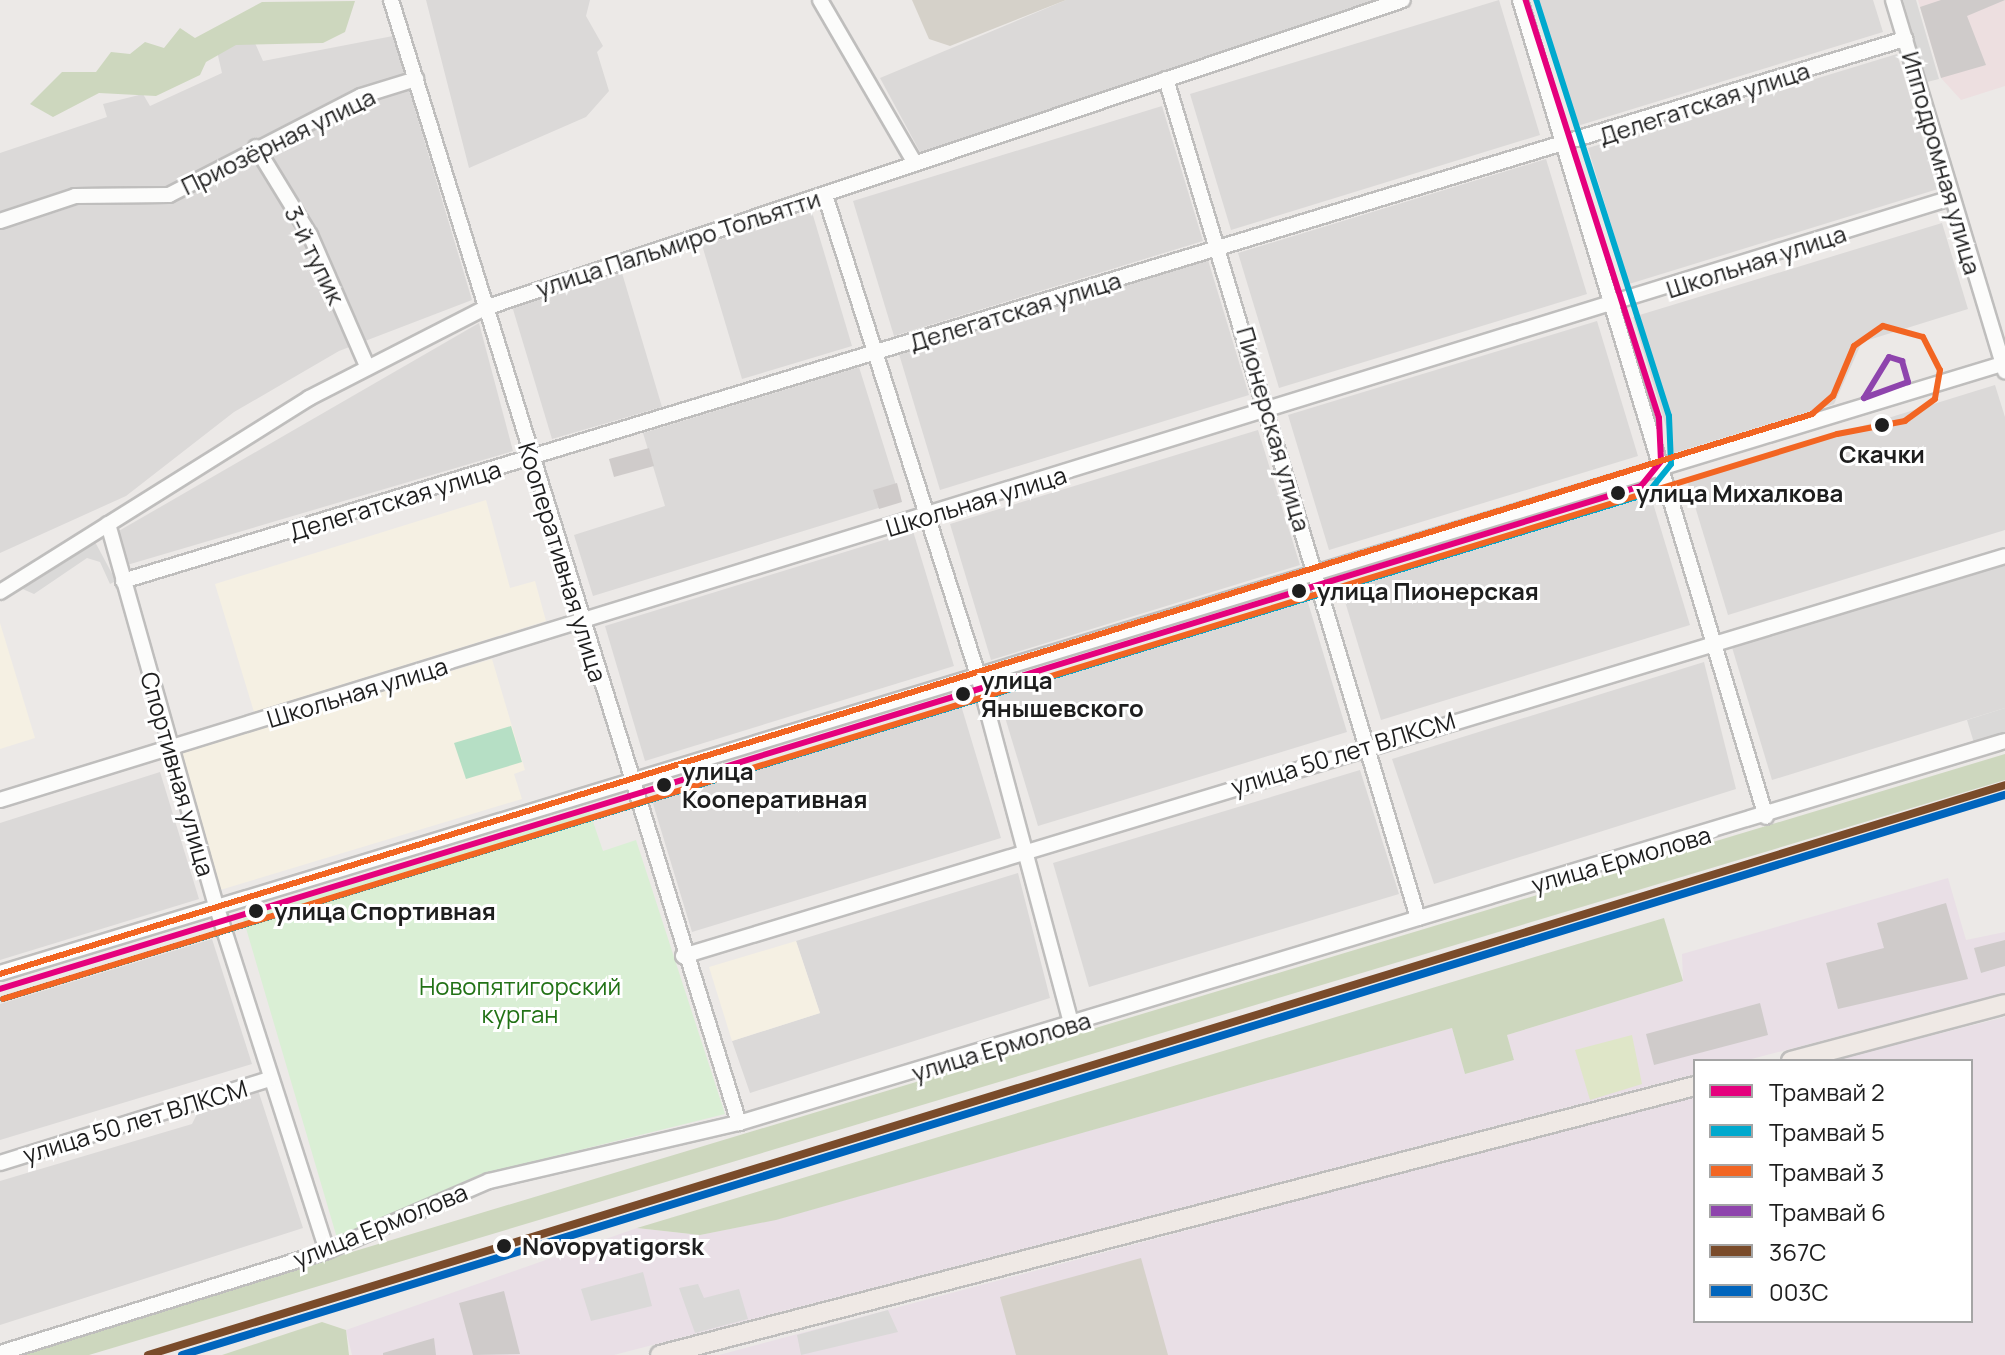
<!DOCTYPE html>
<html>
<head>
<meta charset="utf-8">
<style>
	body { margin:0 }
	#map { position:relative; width:2005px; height:1355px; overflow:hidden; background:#ece9e7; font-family:Manrope,sans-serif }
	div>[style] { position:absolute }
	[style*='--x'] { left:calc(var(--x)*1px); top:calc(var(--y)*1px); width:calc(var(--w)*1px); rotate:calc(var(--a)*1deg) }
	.residential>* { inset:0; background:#dbd9d8 }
	.commercial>* { inset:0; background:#eddfe0 }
	.industrial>* { inset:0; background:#e9dfe6 }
	.education>* { inset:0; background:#f5f0e3 }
	.religious>* { inset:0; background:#dad9d8 }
	.construction>* { inset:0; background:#d5d1c9 }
	.grass>* { inset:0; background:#dfe6c8 }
	.forest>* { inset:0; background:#cdd7be }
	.park>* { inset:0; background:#daefd5 }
	.pitch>* { inset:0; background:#b6dfc5 }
	.building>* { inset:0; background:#cfcbca }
	.roads { filter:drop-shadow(2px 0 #bfbebd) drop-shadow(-2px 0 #bfbebd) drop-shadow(0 2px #bfbebd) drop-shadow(0 -2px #bfbebd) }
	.minor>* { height:14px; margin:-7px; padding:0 7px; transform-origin:7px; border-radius:7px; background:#fcfcfb }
	.major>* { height:18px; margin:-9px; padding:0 9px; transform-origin:9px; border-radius:9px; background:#efe9e5 }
	.rail-1>* { height:8px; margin:-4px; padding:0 4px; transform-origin:4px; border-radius:4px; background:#7a4b2a }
	.rail-2>* { height:8px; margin:-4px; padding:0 4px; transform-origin:4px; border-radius:4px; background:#0065bd }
	.tram-1>* { height:6px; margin:-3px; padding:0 3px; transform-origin:3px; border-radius:3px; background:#e5007d }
	.tram-2>* { height:6px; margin:-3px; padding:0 3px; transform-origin:3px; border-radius:3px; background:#00a9ce }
	.tram-3>* { height:6px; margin:-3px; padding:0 3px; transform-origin:3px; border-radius:3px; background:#f26522 }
	.tram-4>* { height:6px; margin:-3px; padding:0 3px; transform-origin:3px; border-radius:3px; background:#8e44ad }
	.dots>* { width:22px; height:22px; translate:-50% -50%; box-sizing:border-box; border:4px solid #fff; border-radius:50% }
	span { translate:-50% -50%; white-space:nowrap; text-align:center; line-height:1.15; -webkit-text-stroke:6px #fff; paint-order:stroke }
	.street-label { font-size:24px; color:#1e1e1e }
	.stop-label { font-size:24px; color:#1e1e1e; font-weight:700 }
	.left { translate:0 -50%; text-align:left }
	.park-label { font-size:24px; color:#227216 }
	.legend { position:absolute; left:1693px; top:1059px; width:280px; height:264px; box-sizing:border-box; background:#fff; border:2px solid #a5a5a5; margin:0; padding:10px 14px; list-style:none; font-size:24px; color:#1e1e1e }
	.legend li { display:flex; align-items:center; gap:16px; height:40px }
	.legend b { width:40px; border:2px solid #a5a5a5 }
</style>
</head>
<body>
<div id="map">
	<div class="residential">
		<div style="clip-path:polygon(426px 0,590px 0,586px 16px,603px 46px,597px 52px,609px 91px,586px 117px,469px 168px)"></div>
		<div style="clip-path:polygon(1066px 0,1382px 0,920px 152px,880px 78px)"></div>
		<div style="clip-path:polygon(1499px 0,1540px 135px,1231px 230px,1190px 94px)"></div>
		<div style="clip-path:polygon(1535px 0,1873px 0,1883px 32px,1574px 127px)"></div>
		<div style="clip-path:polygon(251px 34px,263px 61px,393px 36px,472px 300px,339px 351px,234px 412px,126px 496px,0 553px,0 153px,107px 117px,103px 104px,143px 94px,150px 106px,222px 73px,216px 47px)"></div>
		<div style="clip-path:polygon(1897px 54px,1938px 189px,1629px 284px,1588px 148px)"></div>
		<div style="clip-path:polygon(1162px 106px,1203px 241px,894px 336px,853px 201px)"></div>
		<div style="clip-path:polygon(1546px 159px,1587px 294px,1279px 388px,1238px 253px)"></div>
		<div style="clip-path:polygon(812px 212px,852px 346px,742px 379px,702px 245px)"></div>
		<div style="clip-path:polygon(1942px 223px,1968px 309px,1862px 342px,1834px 404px,1674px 453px,1633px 317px)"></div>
		<div style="clip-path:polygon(1208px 260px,1249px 395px,940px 490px,899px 354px)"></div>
		<div style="clip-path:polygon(622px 273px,662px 407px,552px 439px,512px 306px)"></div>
		<div style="clip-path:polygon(1597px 321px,1638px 456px,1329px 550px,1288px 415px)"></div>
		<div style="clip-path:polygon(479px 323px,513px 451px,127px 565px,117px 532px)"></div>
		<div style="clip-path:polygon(859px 367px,901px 501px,593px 596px,574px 535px,665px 506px,643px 433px)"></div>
		<div style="clip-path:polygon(1995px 385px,2005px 417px,2005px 530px,1728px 615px,1687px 480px)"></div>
		<div style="clip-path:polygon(1258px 430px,1300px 565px,991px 660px,950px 524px)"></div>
		<div style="clip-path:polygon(1649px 490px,1690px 625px,1381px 720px,1340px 585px)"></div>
		<div style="clip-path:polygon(913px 531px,954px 666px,645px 761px,605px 626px)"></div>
		<div style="clip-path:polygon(2005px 560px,2005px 708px,1772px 780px,1731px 644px)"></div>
		<div style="clip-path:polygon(1306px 596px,1347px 732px,1038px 826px,997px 691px)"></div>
		<div style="clip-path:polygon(1704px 662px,1736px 789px,1434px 884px,1392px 759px)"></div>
		<div style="clip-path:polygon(960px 702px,1001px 838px,692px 932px,651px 797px)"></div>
		<div style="clip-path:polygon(1360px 770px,1399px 894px,1089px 987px,1053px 863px)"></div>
		<div style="clip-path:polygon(160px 772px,199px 899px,0 960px,0 823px)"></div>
		<div style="clip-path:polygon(1018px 873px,1050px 998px,750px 1093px,732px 1041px,820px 1013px,796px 941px)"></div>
		<div style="clip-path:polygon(212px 939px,252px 1064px,0 1140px,0 1004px)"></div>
		<div style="clip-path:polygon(258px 1090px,303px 1228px,0 1325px,0 1181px,192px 1124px,201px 1106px)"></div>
	</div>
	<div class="commercial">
		<div style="clip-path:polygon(1918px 0,2005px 0,2005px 86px,1961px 100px,1941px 78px)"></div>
	</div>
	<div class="industrial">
		<div style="clip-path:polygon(1948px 878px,1966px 940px,2005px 932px,2005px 993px,1744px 1061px,1695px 1061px,1695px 1074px,614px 1355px,352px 1355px,346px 1330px,637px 1228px,700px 1235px,778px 1219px,1452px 1028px,1465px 1074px,1514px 1060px,1507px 1035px,1683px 981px,1682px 954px)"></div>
		<div style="clip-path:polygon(2005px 1017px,2005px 1355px,719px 1355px,1695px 1095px,1695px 1321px,1971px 1321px,1971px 1061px,1831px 1061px)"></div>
	</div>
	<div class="education">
		<div style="clip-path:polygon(486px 500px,510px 588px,535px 581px,546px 621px,254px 712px,215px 584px)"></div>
		<div style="clip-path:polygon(0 623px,35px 738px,0 749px)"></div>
		<div style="clip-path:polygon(492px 659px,525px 770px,514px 774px,522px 799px,220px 890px,179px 752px)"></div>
		<div style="clip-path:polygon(796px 941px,820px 1013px,732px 1041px,709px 967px)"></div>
	</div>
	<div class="religious">
		<div style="clip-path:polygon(1903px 0,1916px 0,1939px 79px,1927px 82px)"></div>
		<div style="clip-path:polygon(94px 540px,116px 581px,110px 584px,100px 562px,87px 558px,34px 594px,18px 587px)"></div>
		<div style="clip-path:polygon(2005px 708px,2005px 733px,1974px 743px,1967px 720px)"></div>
		<div style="clip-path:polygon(643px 1272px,652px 1306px,591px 1321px,581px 1289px)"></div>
		<div style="clip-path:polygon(698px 1284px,704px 1298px,739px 1289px,748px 1319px,695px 1333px,679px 1288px)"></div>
		<div style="clip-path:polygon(888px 1310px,898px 1332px,801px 1355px,797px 1335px)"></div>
	</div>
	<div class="construction">
		<div style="clip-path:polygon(912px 0,1066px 0,950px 46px,929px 39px)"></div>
		<div style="clip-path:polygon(1141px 1258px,1168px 1355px,1016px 1355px,1000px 1297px)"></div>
	</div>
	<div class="grass">
		<div style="clip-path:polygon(1632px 1035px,1642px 1084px,1590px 1100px,1575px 1050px)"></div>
	</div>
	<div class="forest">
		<div style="clip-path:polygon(355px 1px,345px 32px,323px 43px,236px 45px,206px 62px,200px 75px,156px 96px,99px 93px,53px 117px,30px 104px,62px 72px,96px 72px,111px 52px,130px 54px,145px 42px,164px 48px,180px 28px,195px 38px,262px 2px)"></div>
		<div style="clip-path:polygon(2005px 754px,2005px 780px,89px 1355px,10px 1355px)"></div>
		<div style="clip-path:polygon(1664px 918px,1683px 981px,1507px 1035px,1514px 1060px,1465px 1074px,1452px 1028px,776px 1220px,700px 1235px,637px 1228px)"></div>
		<div style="clip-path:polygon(322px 1322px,346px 1330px,349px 1355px,222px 1355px)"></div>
	</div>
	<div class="park">
		<div style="clip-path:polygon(589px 810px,603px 851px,636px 840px,725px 1114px,479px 1175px,337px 1238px,243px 918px)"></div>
	</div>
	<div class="pitch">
		<div style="clip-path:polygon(511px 726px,522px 762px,466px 779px,454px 743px)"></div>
	</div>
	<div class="building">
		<div style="clip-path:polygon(1941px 0,2005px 0,1967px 16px,1986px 65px,1941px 78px,1920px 7px)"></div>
		<div style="clip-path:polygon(649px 448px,654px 466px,614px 477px,609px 459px)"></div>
		<div style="clip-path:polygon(897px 483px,902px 502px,879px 509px,873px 490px)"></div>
		<div style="clip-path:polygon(1946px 903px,1968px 979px,1838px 1009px,1826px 963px,1884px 948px,1877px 923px)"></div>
		<div style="clip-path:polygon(2005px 940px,2005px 966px,1981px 973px,1974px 948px)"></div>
		<div style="clip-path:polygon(1760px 1003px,1768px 1035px,1654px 1065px,1646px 1034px)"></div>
		<div style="clip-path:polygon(504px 1291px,520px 1354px,473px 1355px,459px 1303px)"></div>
		<div style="clip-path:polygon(434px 1338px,436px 1355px,383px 1355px,383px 1353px)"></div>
	</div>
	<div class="roads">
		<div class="minor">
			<div style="--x:391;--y:0;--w:1176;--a:72.78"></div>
			<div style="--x:820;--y:0;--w:189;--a:59.8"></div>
			<div style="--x:1520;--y:0;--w:853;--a:73.24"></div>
			<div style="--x:1893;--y:0;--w:388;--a:73.2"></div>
			<div style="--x:1166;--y:79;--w:876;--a:73.28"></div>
			<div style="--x:256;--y:147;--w:103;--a:58.5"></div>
			<div style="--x:310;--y:235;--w:143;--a:66.5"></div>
			<div style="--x:825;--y:195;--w:501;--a:72.33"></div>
			<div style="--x:977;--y:672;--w:364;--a:75"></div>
			<div style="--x:0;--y:221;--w:79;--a:-18.4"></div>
			<div style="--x:75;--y:196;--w:94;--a:-0.6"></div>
			<div style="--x:169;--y:195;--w:216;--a:-27.3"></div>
			<div style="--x:361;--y:96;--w:58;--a:-17.2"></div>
			<div style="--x:108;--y:524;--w:396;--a:74.2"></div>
			<div style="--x:216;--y:905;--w:363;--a:72.2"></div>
			<div style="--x:123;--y:581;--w:1863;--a:-16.92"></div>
			<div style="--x:0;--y:592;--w:365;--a:-32.1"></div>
			<div style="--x:309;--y:398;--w:198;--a:-27.1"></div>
			<div style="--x:485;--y:308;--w:968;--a:-18.55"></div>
			<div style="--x:0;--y:800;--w:2042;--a:-17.15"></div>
			<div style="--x:683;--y:956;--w:1381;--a:-16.83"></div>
			<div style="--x:0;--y:973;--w:2093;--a:-16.92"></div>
			<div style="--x:0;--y:1163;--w:283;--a:-17.3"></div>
			<div style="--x:0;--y:1353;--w:343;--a:-17.3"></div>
			<div style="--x:327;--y:1251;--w:176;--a:-23.4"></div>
			<div style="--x:489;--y:1181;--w:257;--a:-13.1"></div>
			<div style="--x:739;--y:1123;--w:1322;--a:-16.79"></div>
		</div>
		<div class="major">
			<div style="--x:1791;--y:1061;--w:221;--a:-14.9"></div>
			<div style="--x:660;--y:1355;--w:1069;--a:-14.57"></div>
		</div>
	</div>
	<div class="rail-1">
		<div style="--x:148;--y:1355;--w:1943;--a:-17.06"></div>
	</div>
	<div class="rail-2">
		<div style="--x:182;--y:1355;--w:1907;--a:-17.08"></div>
	</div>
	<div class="tram-1">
		<div style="--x:0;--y:989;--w:1716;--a:-17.04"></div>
		<div style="--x:1641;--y:486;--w:32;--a:-51"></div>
		<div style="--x:1661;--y:461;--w:43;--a:-92.7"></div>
		<div style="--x:1659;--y:418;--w:439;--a:-107.7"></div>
	</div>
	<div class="tram-2">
		<div style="--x:3;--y:999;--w:1720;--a:-17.08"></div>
		<div style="--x:1647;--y:494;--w:38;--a:-51"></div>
		<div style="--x:1671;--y:464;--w:48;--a:-92.4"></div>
		<div style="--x:1669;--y:416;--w:437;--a:-107.7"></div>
	</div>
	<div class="tram-3">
		<div style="--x:0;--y:974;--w:1897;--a:-17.17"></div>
		<div style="--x:1812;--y:414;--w:28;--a:-41"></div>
		<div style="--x:1833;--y:396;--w:54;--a:-67.2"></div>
		<div style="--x:1854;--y:346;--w:35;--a:-35"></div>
		<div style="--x:1883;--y:326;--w:41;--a:15.4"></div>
		<div style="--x:1923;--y:337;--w:37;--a:63"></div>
		<div style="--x:1940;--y:370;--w:29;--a:100"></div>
		<div style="--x:1935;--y:399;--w:37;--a:144"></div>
		<div style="--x:1905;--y:421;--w:69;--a:169.2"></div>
		<div style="--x:1837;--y:434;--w:1919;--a:162.88"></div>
	</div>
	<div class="tram-4">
		<div style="--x:1889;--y:357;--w:14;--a:17"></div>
		<div style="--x:1902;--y:361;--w:22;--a:74"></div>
		<div style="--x:1908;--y:382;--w:47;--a:160"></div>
		<div style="--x:1864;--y:398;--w:48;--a:-58.6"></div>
	</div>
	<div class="dots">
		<div style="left:1882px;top:425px;background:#1e1e1e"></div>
		<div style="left:1618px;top:493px;background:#1e1e1e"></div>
		<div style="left:1299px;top:591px;background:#1e1e1e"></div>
		<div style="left:963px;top:694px;background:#1e1e1e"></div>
		<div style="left:664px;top:785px;background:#1e1e1e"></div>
		<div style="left:256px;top:911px;background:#1e1e1e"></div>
		<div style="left:504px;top:1246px;background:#1e1e1e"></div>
	</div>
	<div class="street-label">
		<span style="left:1704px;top:103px;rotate:-18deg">Делегатская улица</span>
		<span style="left:278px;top:141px;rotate:-26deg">Приозёрная улица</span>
		<span style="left:1942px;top:163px;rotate:74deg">Ипподромная улица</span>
		<span style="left:678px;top:243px;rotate:-18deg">улица Пальмиро Тольятти</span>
		<span style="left:315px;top:255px;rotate:64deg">3-й тупик</span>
		<span style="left:1756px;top:261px;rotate:-18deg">Школьная улица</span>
		<span style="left:1015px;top:311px;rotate:-17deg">Делегатская улица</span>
		<span style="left:1274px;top:429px;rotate:74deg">Пионерская улица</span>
		<span style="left:395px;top:500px;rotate:-17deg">Делегатская улица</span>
		<span style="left:976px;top:501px;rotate:-17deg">Школьная улица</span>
		<span style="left:563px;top:562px;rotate:73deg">Кооперативная улица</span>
		<span style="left:357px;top:692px;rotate:-17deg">Школьная улица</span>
		<span style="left:1343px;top:753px;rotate:-17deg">улица 50 лет ВЛКСМ</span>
		<span style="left:178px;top:774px;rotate:74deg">Спортивная улица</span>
		<span style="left:1621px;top:859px;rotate:-16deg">улица Ермолова</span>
		<span style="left:1001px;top:1046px;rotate:-17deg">улица Ермолова</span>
		<span style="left:135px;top:1121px;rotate:-17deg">улица 50 лет ВЛКСМ</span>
		<span style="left:380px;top:1225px;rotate:-22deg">улица Ермолова</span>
	</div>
	<div class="stop-label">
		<span style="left:1882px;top:454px">Скачки</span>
		<span class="left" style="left:1636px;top:493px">улица Михалкова</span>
		<span class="left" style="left:1317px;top:591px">улица Пионерская</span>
		<span class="left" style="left:981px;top:694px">улица<br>Янышевского</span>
		<span class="left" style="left:682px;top:785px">улица<br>Кооперативная</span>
		<span class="left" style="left:274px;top:911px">улица Спортивная</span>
		<span class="left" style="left:522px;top:1246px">Novopyatigorsk</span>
	</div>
	<div class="park-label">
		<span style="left:520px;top:1000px">Новопятигорский<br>курган</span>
	</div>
	<ul class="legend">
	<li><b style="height:10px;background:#e5007d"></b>Трамвай 2</li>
	<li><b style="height:10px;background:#00a9ce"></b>Трамвай 5</li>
	<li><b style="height:10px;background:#f26522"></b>Трамвай 3</li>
	<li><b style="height:10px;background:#8e44ad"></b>Трамвай 6</li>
	<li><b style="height:10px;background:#7a4b2a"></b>367С</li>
	<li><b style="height:10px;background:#0065bd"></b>003С</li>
	</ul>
</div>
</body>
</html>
